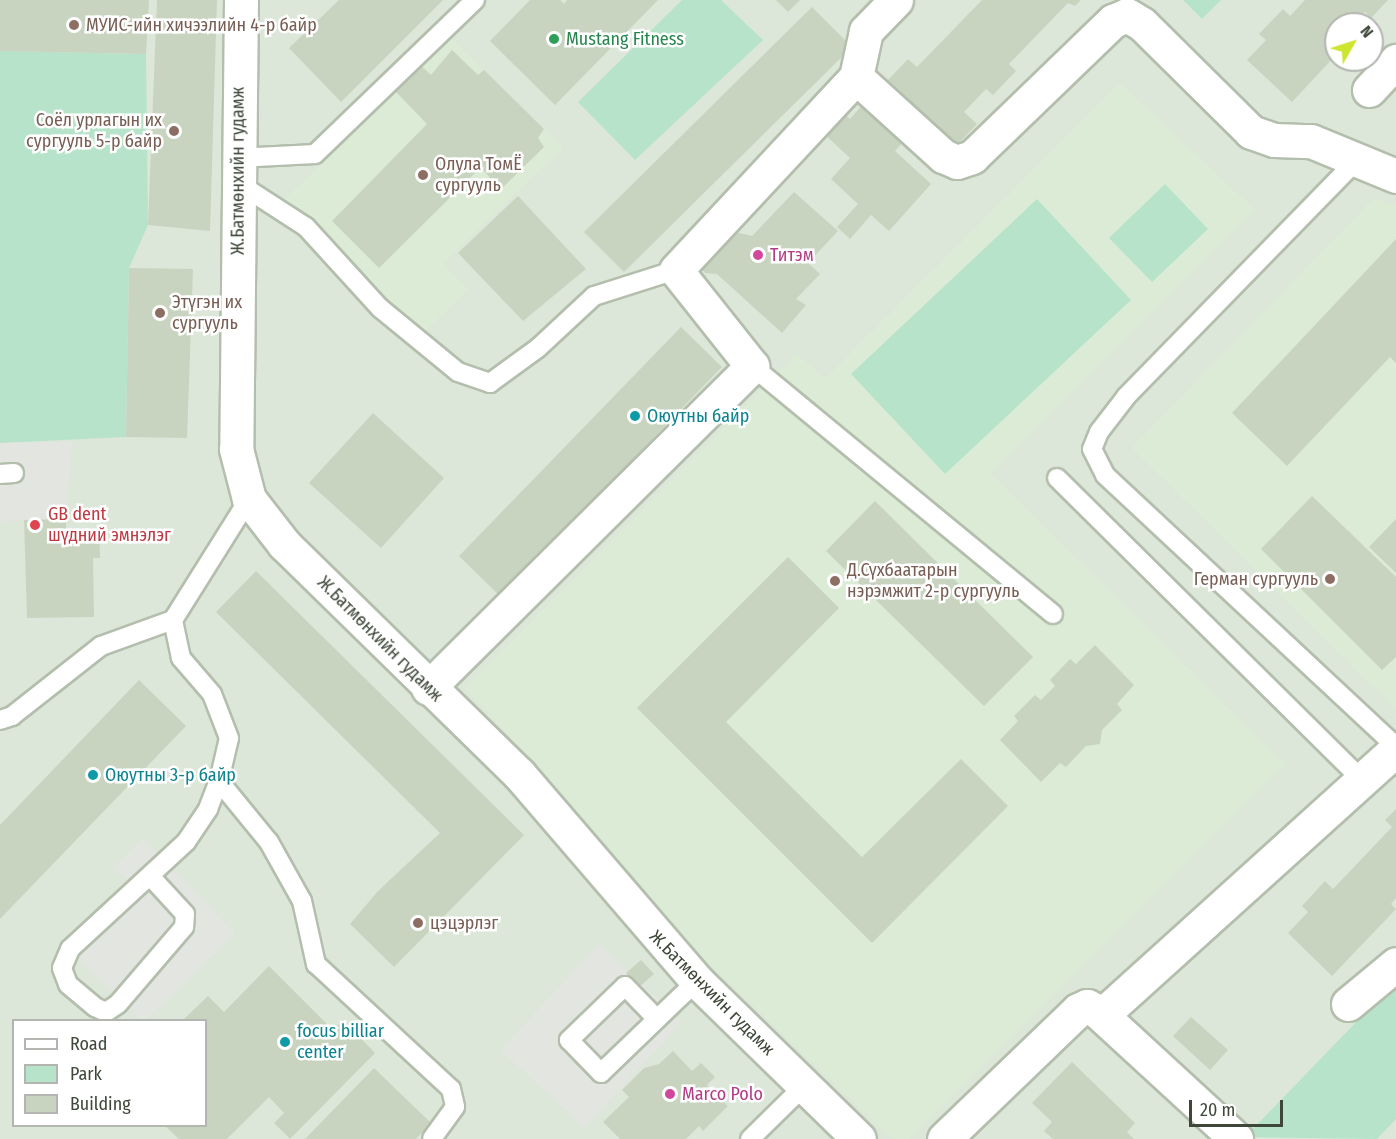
<!DOCTYPE html>
<html>
<head>
<meta charset="utf-8">
<style>
	body { margin:0 }
	#map { position:relative; width:1396px; height:1139px; overflow:hidden; background:#edf3ea; font-family:"Fira Sans Condensed",sans-serif }
	div>[style] { position:absolute }
	[style*='--x'] { left:calc(var(--x)*1px); top:calc(var(--y)*1px); width:calc(var(--w)*1px); rotate:calc(var(--a)*1deg) }
	.residential>* { inset:0; background:#dde7d9 }
	.education>* { inset:0; background:#dcebd5 }
	.green>* { inset:0; background:#b7e3ca }
	.parking>* { inset:0; background:#e3e5e1 }
	.building>* { inset:0; background:#c8d4c0 }
	.roads { filter:drop-shadow(2px 0 #b4bead) drop-shadow(-2px 0 #b4bead) drop-shadow(0 2px #b4bead) drop-shadow(0 -2px #b4bead) }
	.lane>* { height:18px; margin:-9px; padding:0 9px; transform-origin:9px; border-radius:9px; background:#fff }
	.street>* { height:33px; margin:-16.5px; padding:0 16.5px; transform-origin:16.5px; border-radius:16.5px; background:#fff }
	.dots>* { width:16px; height:16px; translate:-50% -50%; box-sizing:border-box; border:3px solid #fff; border-radius:50% }
	span { translate:-50% -50%; white-space:nowrap; text-align:center; line-height:1.15; -webkit-text-stroke:5px #fff; paint-order:stroke }
	.education-label { font-size:18px; color:#785e54 }
	.left { translate:0 -50%; text-align:left }
	.right { translate:-100% -50%; text-align:right }
	.leisure-label { font-size:18px; color:#27864d }
	.street-label { font-size:18px; color:#3e4739 }
	.hotel-label { font-size:18px; color:#b23c85 }
	.culture-label { font-size:18px; color:#0d838f }
	.health-label { font-size:18px; color:#be3a42 }
	.legend { position:absolute; left:12px; top:1019px; width:195px; height:108px; box-sizing:border-box; background:#fff; border:2px solid #b2b5b0; margin:0; padding:8px 10px; list-style:none; font-size:18px; color:#3e4739 }
	.legend li { display:flex; align-items:center; gap:12px; height:30px }
	.legend b { width:30px; border:2px solid #b2b5b0 }
	.north { position:absolute; left:1324px; top:12px; width:60px; height:60px; box-sizing:border-box; background:#fff; border:2px solid #b2b5b0; border-radius:50%; rotate:51deg; font-size:16px; font-weight:700; line-height:24px; text-align:center; color:#3e4739 }
	.north::after { content:''; display:block; margin:auto; width:21px; height:27px; background:#cde52f; clip-path:polygon(50% 0,100% 100%,50% 72%,0 100%) }
	.scale { position:absolute; left:1189px; top:1100px; width:94px; height:27px; box-sizing:border-box; border:3px solid #3e4739; border-top:0; padding-left:8px; font-size:18px; line-height:21px; white-space:nowrap; color:#3e4739; -webkit-text-stroke:4px #fff; paint-order:stroke }
</style>
</head>
<body>
<div id="map">
	<div class="residential">
		<div style="clip-path:polygon(evenodd,0 0,1396px 0,1396px 1139px,0 1139px,0 0,1336px 24px,1372px 24px,1372px 60px,1336px 60px,1336px 24px,0 0,14px 1020px,206px 1020px,206px 1126px,14px 1126px,14px 1020px)"></div>
	</div>
	<div class="education">
		<div style="clip-path:polygon(451px 38px,563px 148px,443px 263px,468px 290px,414px 341px,283px 201px)"></div>
		<div style="clip-path:polygon(1120px 83px,1255px 210px,990px 473px,1285px 764px,909px 1139px,892px 1139px,669px 925px,538px 766px,465px 688px,797px 354px,825px 379px)"></div>
		<div style="clip-path:polygon(1374px 198px,1396px 206px,1396px 709px,1132px 448px)"></div>
	</div>
	<div class="green">
		<div style="clip-path:polygon(682px 0,721px 0,763px 40px,635px 160px,578px 102px)"></div>
		<div style="clip-path:polygon(1183px 0,1221px 0,1202px 19px)"></div>
		<div style="clip-path:polygon(0 51px,146px 54px,148px 225px,129px 268px,126px 437px,0 443px)"></div>
		<div style="clip-path:polygon(1165px 184px,1208px 229px,1152px 282px,1109px 238px)"></div>
		<div style="clip-path:polygon(1037px 199px,1131px 300px,945px 474px,851px 374px)"></div>
		<div style="clip-path:polygon(1396px 985px,1396px 1119px,1377px 1139px,1245px 1137px,1389px 988px)"></div>
	</div>
	<div class="parking">
		<div style="clip-path:polygon(72px 442px,66px 519px,0 521px,0 443px)"></div>
		<div style="clip-path:polygon(143px 839px,235px 933px,146px 1020px,141px 1020px,72px 951px,135px 888px,115px 867px)"></div>
		<div style="clip-path:polygon(599px 944px,682px 1022px,585px 1127px,501px 1050px)"></div>
	</div>
	<div class="building">
		<div style="clip-path:polygon(0 0,149px 0,146px 54px,0 51px)"></div>
		<div style="clip-path:polygon(157px 0,217px 0,210px 231px,148px 225px)"></div>
		<div style="clip-path:polygon(339px 0,443px 0,341px 102px,289px 48px)"></div>
		<div style="clip-path:polygon(530px 0,560px 0,564px 4px,567px 0,658px 0,555px 105px,490px 41px)"></div>
		<div style="clip-path:polygon(776px 0,800px 0,788px 12px)"></div>
		<div style="clip-path:polygon(982px 0,1081px 0,1075px 6px,1068px 3px,1009px 64px,1016px 71px,993px 95px,986px 89px,964px 112px,977px 124px,957px 145px,888px 80px,908px 59px,917px 67px)"></div>
		<div style="clip-path:polygon(1305px 0,1388px 0,1371px 18px,1365px 12px,1353px 24px,1336px 24px,1336px 55px,1292px 102px,1247px 60px,1266px 40px,1259px 34px,1283px 9px,1290px 16px)"></div>
		<div style="clip-path:polygon(812px 7px,852px 47px,624px 272px,584px 232px)"></div>
		<div style="clip-path:polygon(452px 50px,478px 75px,484px 70px,544px 129px,538px 138px,544px 147px,500px 190px,481px 167px,379px 268px,332px 221px,427px 124px,396px 92px,419px 64px,431px 75px)"></div>
		<div style="clip-path:polygon(863px 104px,904px 141px,895px 151px,931px 184px,889px 231px,871px 215px,850px 239px,837px 227px,858px 204px,831px 179px,850px 158px,822px 132px,841px 110px,850px 119px)"></div>
		<div style="clip-path:polygon(794px 192px,838px 231px,808px 263px,820px 274px,796px 299px,806px 305px,782px 333px,717px 274px,705px 273px,698px 264px,722px 229px,752px 236px)"></div>
		<div style="clip-path:polygon(518px 196px,586px 269px,523px 321px,458px 253px)"></div>
		<div style="clip-path:polygon(1396px 239px,1396px 363px,1390px 357px,1287px 466px,1232px 413px)"></div>
		<div style="clip-path:polygon(129px 268px,193px 269px,187px 438px,126px 437px)"></div>
		<div style="clip-path:polygon(681px 327px,722px 367px,500px 596px,459px 556px)"></div>
		<div style="clip-path:polygon(373px 413px,444px 478px,381px 548px,309px 483px)"></div>
		<div style="clip-path:polygon(1312px 496px,1396px 577px,1396px 657px,1382px 670px,1261px 549px)"></div>
		<div style="clip-path:polygon(875px 501px,1033px 657px,984px 706px,826px 551px)"></div>
		<div style="clip-path:polygon(66px 519px,66px 530px,99px 529px,100px 558px,93px 558px,94px 617px,27px 618px,24px 520px)"></div>
		<div style="clip-path:polygon(1396px 519px,1396px 573px,1369px 547px)"></div>
		<div style="clip-path:polygon(788px 557px,839px 608px,726px 722px,862px 857px,961px 759px,1008px 806px,872px 943px,637px 708px)"></div>
		<div style="clip-path:polygon(256px 571px,524px 835px,394px 967px,350px 924px,378px 891px,440px 833px,216px 612px)"></div>
		<div style="clip-path:polygon(1095px 645px,1134px 685px,1117px 704px,1122px 710px,1102px 730px,1100px 744px,1086px 746px,1066px 767px,1060px 763px,1041px 782px,1000px 740px,1018px 721px,1014px 716px,1035px 695px,1041px 700px,1055px 686px,1050px 680px,1070px 659px,1076px 664px)"></div>
		<div style="clip-path:polygon(139px 680px,186px 726px,0 919px,0 825px)"></div>
		<div style="clip-path:polygon(1396px 809px,1396px 898px,1391px 904px,1396px 909px,1332px 976px,1288px 933px,1308px 912px,1302px 906px,1325px 881px,1333px 889px,1392px 827px,1385px 820px)"></div>
		<div style="clip-path:polygon(641px 960px,654px 974px,638px 988px,626px 973px)"></div>
		<div style="clip-path:polygon(269px 966px,333px 1030px,343px 1020px,375px 1053px,290px 1139px,274px 1123px,284px 1113px,269px 1097px,227px 1139px,179px 1139px,165px 1126px,206px 1126px,206px 1020px,183px 1020px,208px 996px,224px 1012px)"></div>
		<div style="clip-path:polygon(1191px 1017px,1228px 1050px,1210px 1070px,1173px 1036px)"></div>
		<div style="clip-path:polygon(673px 1051px,692px 1071px,701px 1063px,715px 1077px,707px 1085px,728px 1106px,703px 1131px,699px 1126px,686px 1139px,620px 1139px,603px 1122px,629px 1097px,622px 1090px,644px 1068px,659px 1064px)"></div>
		<div style="clip-path:polygon(1072px 1062px,1135px 1123px,1127px 1132px,1134px 1139px,1053px 1139px,1044px 1131px,1052px 1122px,1032px 1103px)"></div>
		<div style="clip-path:polygon(374px 1068px,431px 1123px,416px 1139px,305px 1139px)"></div>
	</div>
	<div class="roads">
		<div class="lane">
			<div style="--x:237;--y:158;--w:78;--a:-2.9"></div>
			<div style="--x:315;--y:154;--w:222;--a:-43.9"></div>
			<div style="--x:1357;--y:160;--w:331;--a:134.3"></div>
			<div style="--x:1126;--y:397;--w:44;--a:127.6"></div>
			<div style="--x:1099;--y:432;--w:18;--a:112"></div>
			<div style="--x:1092;--y:449;--w:29;--a:63"></div>
			<div style="--x:1105;--y:475;--w:398;--a:43"></div>
			<div style="--x:238;--y:183;--w:81;--a:32.9"></div>
			<div style="--x:306;--y:227;--w:110;--a:47.6"></div>
			<div style="--x:380;--y:308;--w:101;--a:39.4"></div>
			<div style="--x:458;--y:372;--w:34;--a:19"></div>
			<div style="--x:490;--y:383;--w:59;--a:-36.1"></div>
			<div style="--x:538;--y:348;--w:76;--a:-42.9"></div>
			<div style="--x:594;--y:296;--w:86;--a:-17.6"></div>
			<div style="--x:752;--y:366;--w:390;--a:39.5"></div>
			<div style="--x:0;--y:474;--w:14;--a:-4"></div>
			<div style="--x:1057;--y:478;--w:431;--a:44.7"></div>
			<div style="--x:0;--y:720;--w:13;--a:-18"></div>
			<div style="--x:12;--y:716;--w:113;--a:-38.2"></div>
			<div style="--x:101;--y:646;--w:77;--a:-19.9"></div>
			<div style="--x:219;--y:781;--w:79;--a:50.7"></div>
			<div style="--x:269;--y:842;--w:68;--a:60.8"></div>
			<div style="--x:302;--y:901;--w:65;--a:77.5"></div>
			<div style="--x:316;--y:964;--w:184;--a:42.8"></div>
			<div style="--x:451;--y:1089;--w:18;--a:77"></div>
			<div style="--x:455;--y:1107;--w:39;--a:126"></div>
			<div style="--x:151;--y:877;--w:50;--a:47.4"></div>
			<div style="--x:185;--y:914;--w:13;--a:94"></div>
			<div style="--x:184;--y:927;--w:101;--a:130.6"></div>
			<div style="--x:118;--y:1004;--w:14;--a:146"></div>
			<div style="--x:106;--y:1012;--w:12;--a:-156"></div>
			<div style="--x:95;--y:1007;--w:35;--a:-140"></div>
			<div style="--x:68;--y:984;--w:17;--a:-111"></div>
			<div style="--x:62;--y:968;--w:21;--a:-67"></div>
			<div style="--x:70;--y:949;--w:158;--a:-42.7"></div>
			<div style="--x:186;--y:842;--w:40;--a:-56"></div>
			<div style="--x:208;--y:809;--w:30;--a:-69"></div>
			<div style="--x:219;--y:781;--w:44;--a:-76.9"></div>
			<div style="--x:229;--y:738;--w:47;--a:-111.1"></div>
			<div style="--x:212;--y:694;--w:48;--a:-130.7"></div>
			<div style="--x:181;--y:658;--w:39;--a:-102"></div>
			<div style="--x:173;--y:620;--w:143;--a:-57.9"></div>
			<div style="--x:657;--y:1019;--w:46;--a:-134.1"></div>
			<div style="--x:625;--y:986;--w:78;--a:136"></div>
			<div style="--x:569;--y:1040;--w:46;--a:45.9"></div>
			<div style="--x:601;--y:1073;--w:108;--a:-43.9"></div>
			<div style="--x:679;--y:998;--w:25;--a:-43"></div>
			<div style="--x:750;--y:1139;--w:77;--a:-44.5"></div>
		</div>
		<div class="street">
			<div style="--x:241;--y:0;--w:449;--a:90.6"></div>
			<div style="--x:236;--y:449;--w:52;--a:75.4"></div>
			<div style="--x:249;--y:499;--w:57;--a:52.1"></div>
			<div style="--x:284;--y:544;--w:329;--a:44.4"></div>
			<div style="--x:519;--y:774;--w:273;--a:49.3"></div>
			<div style="--x:697;--y:981;--w:226;--a:44.3"></div>
			<div style="--x:856;--y:77;--w:118;--a:42.2"></div>
			<div style="--x:943;--y:156;--w:15;--a:23"></div>
			<div style="--x:957;--y:162;--w:16;--a:-18"></div>
			<div style="--x:972;--y:157;--w:196;--a:-44"></div>
			<div style="--x:1113;--y:21;--w:15;--a:-23"></div>
			<div style="--x:1127;--y:15;--w:17;--a:31"></div>
			<div style="--x:1142;--y:24;--w:153;--a:44.7"></div>
			<div style="--x:1251;--y:132;--w:24;--a:19"></div>
			<div style="--x:1274;--y:140;--w:37;--a:2"></div>
			<div style="--x:1311;--y:141;--w:92;--a:22.4"></div>
			<div style="--x:1369;--y:90;--w:40;--a:-47"></div>
			<div style="--x:428;--y:688;--w:457;--a:-44.8"></div>
			<div style="--x:752;--y:366;--w:122;--a:-128.4"></div>
			<div style="--x:676;--y:270;--w:264;--a:-47"></div>
			<div style="--x:856;--y:77;--w:47;--a:-77.7"></div>
			<div style="--x:866;--y:31;--w:43;--a:-45.9"></div>
			<div style="--x:1348;--y:1004;--w:62;--a:-39.8"></div>
			<div style="--x:1102;--y:1015;--w:396;--a:-42.1"></div>
			<div style="--x:944;--y:1139;--w:186;--a:-43.9"></div>
			<div style="--x:1078;--y:1010;--w:10;--a:-24"></div>
			<div style="--x:1087;--y:1006;--w:11;--a:27"></div>
			<div style="--x:1097;--y:1011;--w:189;--a:42.6"></div>
		</div>
	</div>
	<div class="dots">
		<div style="left:74px;top:25px;background:#8d6e63"></div>
		<div style="left:554px;top:39px;background:#2e9e5b"></div>
		<div style="left:174px;top:131px;background:#8d6e63"></div>
		<div style="left:423px;top:175px;background:#8d6e63"></div>
		<div style="left:758px;top:255px;background:#d1479c"></div>
		<div style="left:160px;top:313px;background:#8d6e63"></div>
		<div style="left:635px;top:416px;background:#0f9aa8"></div>
		<div style="left:35px;top:525px;background:#e0444e"></div>
		<div style="left:1330px;top:579px;background:#8d6e63"></div>
		<div style="left:835px;top:581px;background:#8d6e63"></div>
		<div style="left:93px;top:775px;background:#0f9aa8"></div>
		<div style="left:418px;top:923px;background:#8d6e63"></div>
		<div style="left:285px;top:1042px;background:#0f9aa8"></div>
		<div style="left:670px;top:1094px;background:#d1479c"></div>
	</div>
	<div class="education-label">
		<span class="left" style="left:86px;top:25px">МУИС-ийн хичээлийн 4-р байр</span>
		<span class="right" style="left:162px;top:131px">Соёл урлагын их<br>сургууль 5-р байр</span>
		<span class="left" style="left:435px;top:175px">Олула ТомЁ<br>сургууль</span>
		<span class="left" style="left:172px;top:313px">Этүгэн их<br>сургууль</span>
		<span class="left" style="left:847px;top:581px">Д.Сүхбаатарын<br>нэрэмжит 2-р сургууль</span>
		<span class="right" style="left:1318px;top:579px">Герман сургууль</span>
		<span class="left" style="left:430px;top:923px">цэцэрлэг</span>
	</div>
	<div class="leisure-label">
		<span class="left" style="left:566px;top:39px">Mustang Fitness</span>
	</div>
	<div class="street-label">
		<span style="left:238px;top:171px;rotate:-90deg">Ж.Батмөнхийн гудамж</span>
		<span style="left:380px;top:639px;rotate:45deg">Ж.Батмөнхийн гудамж</span>
		<span style="left:712px;top:993px;rotate:45deg">Ж.Батмөнхийн гудамж</span>
	</div>
	<div class="hotel-label">
		<span class="left" style="left:770px;top:255px">Титэм</span>
		<span class="left" style="left:682px;top:1094px">Marco Polo</span>
	</div>
	<div class="culture-label">
		<span class="left" style="left:647px;top:416px">Оюутны байр</span>
		<span class="left" style="left:105px;top:775px">Оюутны 3-р байр</span>
		<span class="left" style="left:297px;top:1042px">focus billiar<br>center</span>
	</div>
	<div class="health-label">
		<span class="left" style="left:48px;top:525px">GB dent<br>шүдний эмнэлэг</span>
	</div>
	<ul class="legend">
	<li><b style="height:8px;background:#fff"></b>Road</li>
	<li><b style="height:16px;background:#b7e3ca"></b>Park</li>
	<li><b style="height:16px;background:#c8d4c0"></b>Building</li>
	</ul>
	<div class="north">N</div>
	<div class="scale">20 m</div>
</div>
</body>
</html>
